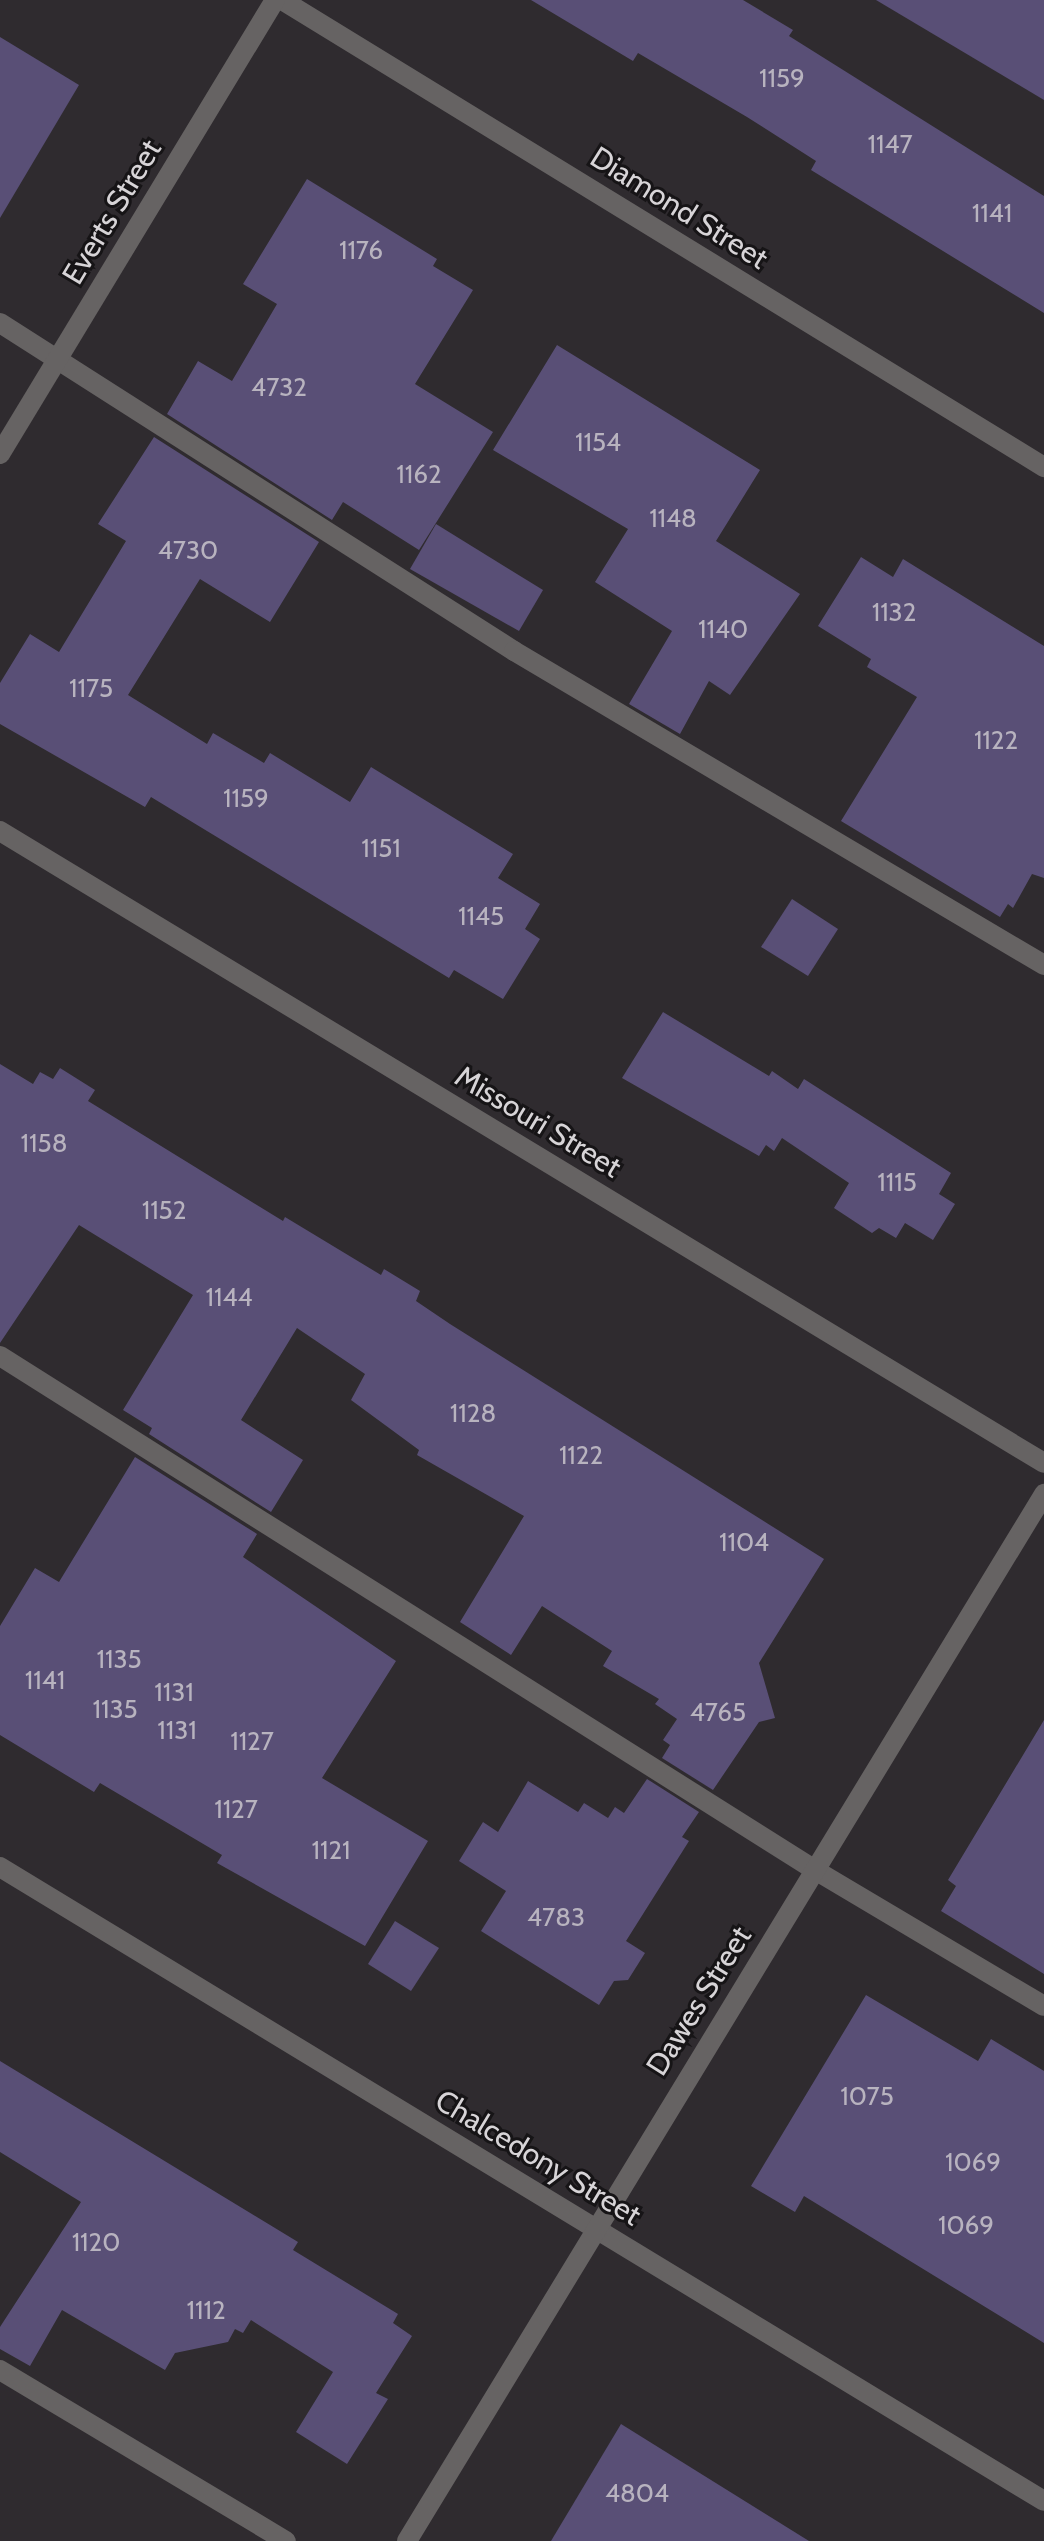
<!DOCTYPE html>
<html>
<head>
<meta charset="utf-8">
<style>
	body { margin:0 }
	#map { position:relative; width:1044px; height:2541px; overflow:hidden; background:#2f2b2f; font-family:Cabin,sans-serif }
	div>[style] { position:absolute }
	[style*='--x'] { left:calc(var(--x)*1px); top:calc(var(--y)*1px); width:calc(var(--w)*1px); rotate:calc(var(--a)*1deg) }
	.building>* { inset:0; background:#594f76 }
	.service>* { height:20px; margin:-10px; padding:0 10px; transform-origin:10px; border-radius:10px; background:#666363 }
	.minor>* { height:20px; margin:-10px; padding:0 10px; transform-origin:10px; border-radius:10px; background:#666363 }
	span { translate:-50% -50%; white-space:nowrap; text-align:center; line-height:1.15; -webkit-text-stroke:6px #161416; paint-order:stroke }
	.number-label { font-size:26px; color:#b8b3bf }
	.number-label span { -webkit-text-stroke-width:0 }
	.street-label { font-size:30px; color:#d7d4d7 }
</style>
</head>
<body>
<div id="map">
	<div class="building">
		<div style="clip-path:polygon(531px 0,743px 0,793px 30px,789px 36px,1044px 196px,1044px 313px,811px 170px,816px 161px,747px 117px,638px 53px,633px 61px)"></div>
		<div style="clip-path:polygon(876px 0,1044px 0,1044px 100px)"></div>
		<div style="clip-path:polygon(0 37px,79px 85px,0 218px)"></div>
		<div style="clip-path:polygon(307px 179px,437px 259px,433px 266px,473px 290px,415px 384px,493px 432px,419px 550px,343px 502px,332px 520px,167px 414px,198px 361px,232px 381px,277px 304px,243px 284px)"></div>
		<div style="clip-path:polygon(557px 345px,760px 470px,716px 541px,800px 594px,730px 695px,709px 681px,680px 734px,629px 704px,672px 631px,595px 582px,628px 529px,493px 450px)"></div>
		<div style="clip-path:polygon(154px 437px,319px 542px,270px 622px,200px 579px,128px 695px,207px 744px,213px 733px,264px 763px,270px 753px,350px 802px,371px 767px,513px 854px,498px 878px,540px 904px,525px 929px,540px 939px,503px 999px,454px 970px,449px 978px,151px 797px,145px 807px,0 724px,0 683px,30px 634px,59px 652px,126px 541px,98px 524px)"></div>
		<div style="clip-path:polygon(436px 524px,543px 590px,519px 631px,410px 569px)"></div>
		<div style="clip-path:polygon(861px 557px,893px 577px,903px 559px,1044px 646px,1044px 878px,1032px 874px,1013px 908px,1008px 904px,1000px 917px,841px 821px,917px 697px,867px 667px,871px 659px,818px 626px)"></div>
		<div style="clip-path:polygon(792px 899px,838px 929px,808px 976px,761px 947px)"></div>
		<div style="clip-path:polygon(663px 1012px,769px 1076px,772px 1071px,798px 1089px,804px 1079px,951px 1173px,939px 1194px,955px 1204px,933px 1240px,905px 1223px,896px 1238px,879px 1228px,872px 1233px,834px 1208px,849px 1183px,782px 1138px,774px 1151px,766px 1145px,759px 1156px,622px 1078px)"></div>
		<div style="clip-path:polygon(0 1064px,33px 1084px,40px 1072px,53px 1079px,60px 1068px,95px 1090px,88px 1101px,283px 1221px,285px 1217px,381px 1275px,384px 1269px,420px 1291px,416px 1301px,450px 1324px,824px 1559px,759px 1663px,775px 1718px,759px 1722px,713px 1790px,662px 1758px,670px 1745px,663px 1740px,677px 1719px,655px 1704px,659px 1699px,603px 1666px,612px 1651px,542px 1606px,511px 1655px,460px 1622px,524px 1516px,417px 1455px,419px 1450px,351px 1400px,365px 1374px,297px 1328px,241px 1420px,303px 1460px,271px 1512px,149px 1434px,152px 1428px,123px 1410px,193px 1295px,79px 1225px,0 1343px)"></div>
		<div style="clip-path:polygon(135px 1457px,257px 1534px,243px 1557px,396px 1661px,322px 1778px,428px 1841px,365px 1946px,217px 1863px,222px 1855px,100px 1783px,94px 1792px,0 1735px,0 1626px,35px 1568px,59px 1582px)"></div>
		<div style="clip-path:polygon(1044px 1720px,1044px 1974px,941px 1911px,956px 1886px,948px 1880px)"></div>
		<div style="clip-path:polygon(647px 1779px,699px 1812px,682px 1837px,689px 1841px,626px 1941px,645px 1953px,628px 1980px,614px 1981px,599px 2005px,481px 1931px,506px 1891px,459px 1861px,483px 1822px,498px 1832px,528px 1781px,578px 1812px,584px 1803px,608px 1818px,615px 1807px,624px 1813px)"></div>
		<div style="clip-path:polygon(395px 1921px,439px 1948px,411px 1991px,368px 1964px)"></div>
		<div style="clip-path:polygon(866px 1995px,978px 2061px,991px 2039px,1044px 2071px,1044px 2343px,804px 2196px,795px 2212px,751px 2186px)"></div>
		<div style="clip-path:polygon(0 2061px,298px 2242px,293px 2250px,398px 2314px,393px 2323px,412px 2336px,376px 2393px,388px 2399px,347px 2464px,296px 2432px,333px 2372px,251px 2320px,243px 2333px,235px 2329px,228px 2342px,175px 2353px,165px 2370px,62px 2310px,30px 2366px,0 2349px,0 2327px,81px 2202px,0 2152px)"></div>
		<div style="clip-path:polygon(621px 2424px,809px 2541px,551px 2541px)"></div>
	</div>
	<div class="service">
		<div style="--x:0;--y:323;--w:610;--a:32.54"></div>
		<div style="--x:514;--y:651;--w:616;--a:30.64"></div>
		<div style="--x:0;--y:1356;--w:964;--a:32.24"></div>
		<div style="--x:815;--y:1870;--w:266;--a:30.7"></div>
		<div style="--x:0;--y:2370;--w:333;--a:30.9"></div>
	</div>
	<div class="minor">
		<div style="--x:282;--y:0;--w:894;--a:31.5"></div>
		<div style="--x:0;--y:454;--w:531;--a:-58.8"></div>
		<div style="--x:0;--y:831;--w:1220;--a:31.19"></div>
		<div style="--x:0;--y:1867;--w:1221;--a:31.27"></div>
		<div style="--x:407;--y:2541;--w:1226;--a:-58.68"></div>
	</div>
	<div class="number-label">
		<span style="left:782px;top:79px">1159</span>
		<span style="left:890px;top:145px">1147</span>
		<span style="left:992px;top:214px">1141</span>
		<span style="left:361px;top:251px">1176</span>
		<span style="left:279px;top:388px">4732</span>
		<span style="left:598px;top:443px">1154</span>
		<span style="left:419px;top:475px">1162</span>
		<span style="left:673px;top:519px">1148</span>
		<span style="left:188px;top:551px">4730</span>
		<span style="left:894px;top:613px">1132</span>
		<span style="left:723px;top:630px">1140</span>
		<span style="left:91px;top:689px">1175</span>
		<span style="left:996px;top:741px">1122</span>
		<span style="left:246px;top:799px">1159</span>
		<span style="left:381px;top:849px">1151</span>
		<span style="left:481px;top:917px">1145</span>
		<span style="left:44px;top:1144px">1158</span>
		<span style="left:897px;top:1183px">1115</span>
		<span style="left:164px;top:1211px">1152</span>
		<span style="left:229px;top:1298px">1144</span>
		<span style="left:473px;top:1414px">1128</span>
		<span style="left:581px;top:1456px">1122</span>
		<span style="left:744px;top:1543px">1104</span>
		<span style="left:119px;top:1660px">1135</span>
		<span style="left:45px;top:1681px">1141</span>
		<span style="left:174px;top:1693px">1131</span>
		<span style="left:115px;top:1710px">1135</span>
		<span style="left:718px;top:1713px">4765</span>
		<span style="left:177px;top:1731px">1131</span>
		<span style="left:252px;top:1742px">1127</span>
		<span style="left:236px;top:1810px">1127</span>
		<span style="left:331px;top:1851px">1121</span>
		<span style="left:556px;top:1918px">4783</span>
		<span style="left:867px;top:2097px">1075</span>
		<span style="left:973px;top:2163px">1069</span>
		<span style="left:966px;top:2226px">1069</span>
		<span style="left:96px;top:2243px">1120</span>
		<span style="left:206px;top:2311px">1112</span>
		<span style="left:637px;top:2494px">4804</span>
	</div>
	<div class="street-label">
		<span style="left:679px;top:208px;rotate:32deg">Diamond Street</span>
		<span style="left:112px;top:212px;rotate:-59deg">Everts Street</span>
		<span style="left:538px;top:1122px;rotate:31deg">Missouri Street</span>
		<span style="left:699px;top:2001px;rotate:-58deg">Dawes Street</span>
		<span style="left:538px;top:2158px;rotate:31deg">Chalcedony Street</span>
	</div>
</div>
</body>
</html>
